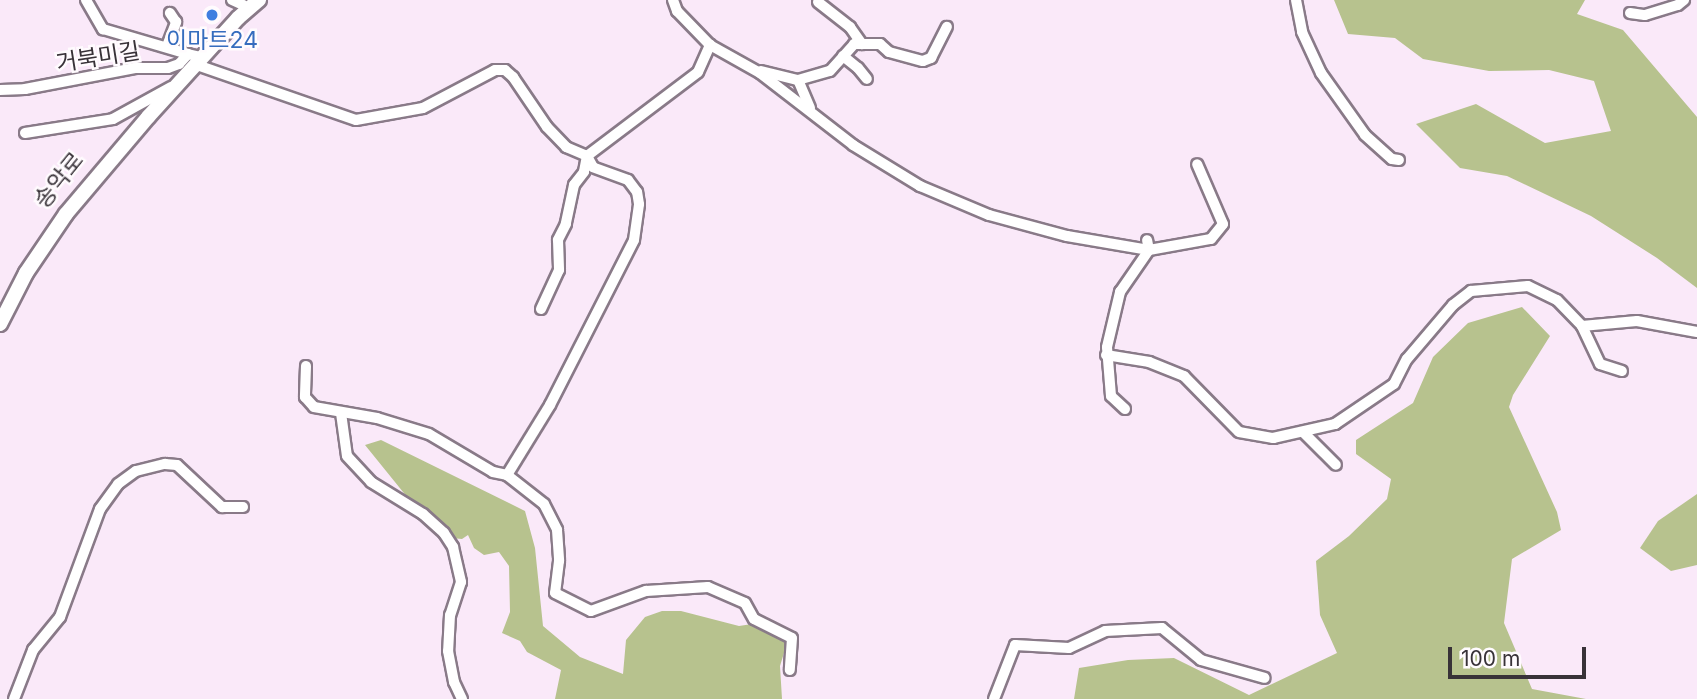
<!DOCTYPE html>
<html>
<head>
<meta charset="utf-8">
<style>
	body { margin:0 }
	#map { position:relative; width:1697px; height:699px; overflow:hidden; background:#fae9f9; font-family:Inter,"Noto Sans KR",sans-serif }
	div>[style] { position:absolute }
	[style*='--x'] { left:calc(var(--x)*1px); top:calc(var(--y)*1px); width:calc(var(--w)*1px); rotate:calc(var(--a)*1deg) }
	.green>* { inset:0; background:#b7c28e }
	.roads { filter:drop-shadow(2px 0 #897a88) drop-shadow(-2px 0 #897a88) drop-shadow(0 2px #897a88) drop-shadow(0 -2px #897a88) }
	.street>* { height:10px; margin:-5px; padding:0 5px; transform-origin:5px; border-radius:5px; background:#fff }
	.secondary>* { height:14px; margin:-7px; padding:0 7px; transform-origin:7px; border-radius:7px; background:#fff }
	.dots>* { width:19px; height:19px; translate:-50% -50%; box-sizing:border-box; border:4px solid #fffbfe; border-radius:50% }
	span { translate:-50% -50%; white-space:nowrap; text-align:center; line-height:1.15; -webkit-text-stroke:5px #fffbfe; paint-order:stroke }
	.shop-label { font-size:23px; color:#366cbe }
	.street-label { font-size:23px; color:#383238 }
	.scale { position:absolute; left:1448px; top:647px; width:138px; height:32px; box-sizing:border-box; border:4px solid #383238; border-top:0; padding-left:9px; font-size:21px; line-height:24px; white-space:nowrap; color:#383238; -webkit-text-stroke:5px #fffbfe; paint-order:stroke }
</style>
</head>
<body>
<div id="map">
	<div class="green">
		<div style="clip-path:polygon(1334px 0,1585px 0,1577px 14px,1623px 30px,1697px 117px,1697px 288px,1657px 258px,1591px 216px,1507px 176px,1460px 168px,1416px 124px,1476px 104px,1545px 143px,1611px 131px,1594px 81px,1549px 70px,1489px 71px,1423px 59px,1395px 38px,1348px 34px)"></div>
		<div style="clip-path:polygon(1522px 307px,1550px 336px,1513px 395px,1509px 407px,1557px 512px,1561px 530px,1512px 559px,1504px 623px,1532px 689px,1586px 699px,1074px 699px,1079px 668px,1128px 660px,1174px 658px,1249px 695px,1337px 653px,1320px 615px,1316px 561px,1349px 536px,1387px 499px,1391px 479px,1356px 454px,1356px 440px,1413px 403px,1433px 357px,1468px 323px)"></div>
		<div style="clip-path:polygon(381px 440px,525px 511px,535px 548px,543px 626px,580px 657px,623px 674px,626px 640px,645px 617px,662px 611px,681px 611px,739px 626px,752px 624px,787px 643px,780px 666px,782px 699px,555px 699px,561px 670px,527px 652px,520px 641px,502px 633px,510px 612px,509px 566px,499px 552px,484px 555px,474px 548px,468px 535px,462px 539px,451px 538px,439px 528px,424px 522px,416px 508px,365px 445px)"></div>
		<div style="clip-path:polygon(1697px 494px,1697px 565px,1671px 571px,1640px 548px,1658px 521px)"></div>
	</div>
	<div class="roads">
		<div class="street">
			<div style="--x:86;--y:0;--w:34;--a:60"></div>
			<div style="--x:103;--y:29;--w:89;--a:16.4"></div>
			<div style="--x:232;--y:0;--w:12;--a:24"></div>
			<div style="--x:673;--y:0;--w:12;--a:70"></div>
			<div style="--x:677;--y:11;--w:47;--a:45.9"></div>
			<div style="--x:710;--y:45;--w:57;--a:29.2"></div>
			<div style="--x:760;--y:73;--w:118;--a:37.7"></div>
			<div style="--x:853;--y:145;--w:79;--a:31.5"></div>
			<div style="--x:920;--y:186;--w:75;--a:22.8"></div>
			<div style="--x:989;--y:215;--w:81;--a:15.1"></div>
			<div style="--x:1067;--y:236;--w:83;--a:9.7"></div>
			<div style="--x:1149;--y:250;--w:63;--a:-10.1"></div>
			<div style="--x:1211;--y:239;--w:19;--a:-51"></div>
			<div style="--x:1223;--y:224;--w:65;--a:-113.4"></div>
			<div style="--x:1296;--y:0;--w:33;--a:79"></div>
			<div style="--x:1302;--y:32;--w:45;--a:65.1"></div>
			<div style="--x:1321;--y:73;--w:76;--a:54.6"></div>
			<div style="--x:1365;--y:135;--w:36;--a:42"></div>
			<div style="--x:1392;--y:159;--w:7;--a:8"></div>
			<div style="--x:818;--y:2;--w:41;--a:38"></div>
			<div style="--x:850;--y:27;--w:21;--a:55"></div>
			<div style="--x:1630;--y:13;--w:15;--a:8"></div>
			<div style="--x:1645;--y:15;--w:34;--a:-17"></div>
			<div style="--x:1678;--y:5;--w:8;--a:-40"></div>
			<div style="--x:167;--y:46;--w:26;--a:-69"></div>
			<div style="--x:176;--y:22;--w:11;--a:-124"></div>
			<div style="--x:843;--y:56;--w:19;--a:39"></div>
			<div style="--x:858;--y:68;--w:14;--a:51"></div>
			<div style="--x:197;--y:65;--w:168;--a:19.1"></div>
			<div style="--x:356;--y:120;--w:68;--a:-10.2"></div>
			<div style="--x:423;--y:108;--w:81;--a:-27.8"></div>
			<div style="--x:495;--y:70;--w:10;--a:0"></div>
			<div style="--x:505;--y:70;--w:11;--a:41"></div>
			<div style="--x:513;--y:77;--w:60;--a:55.8"></div>
			<div style="--x:547;--y:127;--w:28;--a:46"></div>
			<div style="--x:566;--y:147;--w:23;--a:23"></div>
			<div style="--x:587;--y:156;--w:16;--a:101"></div>
			<div style="--x:584;--y:172;--w:16;--a:128"></div>
			<div style="--x:574;--y:185;--w:40;--a:102"></div>
			<div style="--x:566;--y:224;--w:18;--a:117"></div>
			<div style="--x:558;--y:240;--w:30;--a:88"></div>
			<div style="--x:559;--y:270;--w:43;--a:114.8"></div>
			<div style="--x:761;--y:71;--w:38;--a:14"></div>
			<div style="--x:0;--y:90;--w:25;--a:-2"></div>
			<div style="--x:25;--y:89;--w:112;--a:-10.8"></div>
			<div style="--x:135;--y:68;--w:33;--a:0"></div>
			<div style="--x:168;--y:68;--w:12;--a:-20"></div>
			<div style="--x:179;--y:64;--w:13;--a:-48"></div>
			<div style="--x:188;--y:54;--w:9;--a:13"></div>
			<div style="--x:810;--y:108;--w:30;--a:-113"></div>
			<div style="--x:798;--y:80;--w:33;--a:-16"></div>
			<div style="--x:830;--y:71;--w:36;--a:-48"></div>
			<div style="--x:854;--y:44;--w:26;--a:0"></div>
			<div style="--x:880;--y:44;--w:12;--a:42"></div>
			<div style="--x:889;--y:52;--w:35;--a:15"></div>
			<div style="--x:923;--y:61;--w:9;--a:-21"></div>
			<div style="--x:931;--y:58;--w:35;--a:-63"></div>
			<div style="--x:25;--y:133;--w:89;--a:-9"></div>
			<div style="--x:113;--y:119;--w:66;--a:-28.9"></div>
			<div style="--x:1582;--y:326;--w:55;--a:-5.2"></div>
			<div style="--x:1637;--y:321;--w:61;--a:10.4"></div>
			<div style="--x:1106;--y:355;--w:44;--a:9.2"></div>
			<div style="--x:1149;--y:362;--w:38;--a:22"></div>
			<div style="--x:1184;--y:376;--w:78;--a:45.5"></div>
			<div style="--x:1239;--y:432;--w:35;--a:10"></div>
			<div style="--x:1273;--y:438;--w:64;--a:-12.7"></div>
			<div style="--x:1335;--y:424;--w:71;--a:-34.1"></div>
			<div style="--x:1394;--y:384;--w:28;--a:-63"></div>
			<div style="--x:1407;--y:359;--w:71;--a:-49.6"></div>
			<div style="--x:1453;--y:305;--w:23;--a:-38"></div>
			<div style="--x:1471;--y:291;--w:57;--a:-5"></div>
			<div style="--x:1528;--y:286;--w:32;--a:26"></div>
			<div style="--x:1557;--y:300;--w:36;--a:46"></div>
			<div style="--x:1582;--y:326;--w:42;--a:64.7"></div>
			<div style="--x:1600;--y:364;--w:23;--a:18"></div>
			<div style="--x:306;--y:366;--w:31;--a:92"></div>
			<div style="--x:305;--y:397;--w:13;--a:48"></div>
			<div style="--x:314;--y:407;--w:64;--a:9.9"></div>
			<div style="--x:377;--y:418;--w:54;--a:17.1"></div>
			<div style="--x:429;--y:434;--w:74;--a:30.7"></div>
			<div style="--x:493;--y:472;--w:14;--a:12"></div>
			<div style="--x:507;--y:475;--w:47;--a:38.1"></div>
			<div style="--x:544;--y:504;--w:29;--a:63"></div>
			<div style="--x:557;--y:530;--w:31;--a:86"></div>
			<div style="--x:559;--y:561;--w:32;--a:97"></div>
			<div style="--x:555;--y:593;--w:40;--a:26.6"></div>
			<div style="--x:591;--y:611;--w:59;--a:-20"></div>
			<div style="--x:646;--y:591;--w:62;--a:-3.7"></div>
			<div style="--x:708;--y:587;--w:40;--a:23.4"></div>
			<div style="--x:745;--y:603;--w:18;--a:61"></div>
			<div style="--x:754;--y:619;--w:42;--a:26.6"></div>
			<div style="--x:792;--y:638;--w:32;--a:94"></div>
			<div style="--x:1125;--y:409;--w:19;--a:-137"></div>
			<div style="--x:1111;--y:396;--w:49;--a:-94.7"></div>
			<div style="--x:1107;--y:347;--w:57;--a:-76.7"></div>
			<div style="--x:1120;--y:292;--w:51;--a:-55.4"></div>
			<div style="--x:1149;--y:250;--w:10;--a:-101"></div>
			<div style="--x:341;--y:413;--w:43;--a:82.1"></div>
			<div style="--x:347;--y:456;--w:35;--a:47"></div>
			<div style="--x:371;--y:482;--w:61;--a:31.6"></div>
			<div style="--x:423;--y:514;--w:28;--a:42"></div>
			<div style="--x:444;--y:533;--w:17;--a:57"></div>
			<div style="--x:453;--y:547;--w:36;--a:77"></div>
			<div style="--x:461;--y:582;--w:35;--a:108"></div>
			<div style="--x:450;--y:615;--w:36;--a:93"></div>
			<div style="--x:448;--y:651;--w:32;--a:79"></div>
			<div style="--x:454;--y:682;--w:19;--a:65"></div>
			<div style="--x:1304;--y:433;--w:45;--a:45"></div>
			<div style="--x:507;--y:475;--w:82;--a:-58.4"></div>
			<div style="--x:550;--y:405;--w:185;--a:-63"></div>
			<div style="--x:634;--y:240;--w:36;--a:-82"></div>
			<div style="--x:639;--y:204;--w:12;--a:-99"></div>
			<div style="--x:637;--y:192;--w:15;--a:-127"></div>
			<div style="--x:628;--y:180;--w:37;--a:-160"></div>
			<div style="--x:593;--y:167;--w:13;--a:-119"></div>
			<div style="--x:587;--y:156;--w:139;--a:-37.1"></div>
			<div style="--x:698;--y:72;--w:30;--a:-66"></div>
			<div style="--x:14;--y:699;--w:53;--a:-68.8"></div>
			<div style="--x:33;--y:650;--w:43;--a:-50.7"></div>
			<div style="--x:60;--y:617;--w:115;--a:-69.7"></div>
			<div style="--x:100;--y:509;--w:31;--a:-54"></div>
			<div style="--x:118;--y:484;--w:22;--a:-36"></div>
			<div style="--x:136;--y:471;--w:30;--a:-14"></div>
			<div style="--x:165;--y:464;--w:12;--a:5"></div>
			<div style="--x:177;--y:465;--w:62;--a:43"></div>
			<div style="--x:222;--y:507;--w:21;--a:0"></div>
			<div style="--x:994;--y:699;--w:58;--a:-68.7"></div>
			<div style="--x:1015;--y:645;--w:54;--a:3.2"></div>
			<div style="--x:1069;--y:648;--w:40;--a:-25"></div>
			<div style="--x:1105;--y:631;--w:57;--a:-3"></div>
			<div style="--x:1162;--y:628;--w:50;--a:39.4"></div>
			<div style="--x:1201;--y:660;--w:66;--a:15.7"></div>
		</div>
		<div class="secondary">
			<div style="--x:0;--y:324;--w:57;--a:-63"></div>
			<div style="--x:26;--y:273;--w:71;--a:-55.9"></div>
			<div style="--x:66;--y:214;--w:127;--a:-49.8"></div>
			<div style="--x:148;--y:117;--w:134;--a:-47.7"></div>
			<div style="--x:238;--y:18;--w:28;--a:-41"></div>
		</div>
	</div>
	<div class="dots">
		<div style="left:212px;top:15px;background:#3f7fe0"></div>
	</div>
	<div class="shop-label">
		<span style="left:212px;top:40px">이마트24</span>
	</div>
	<div class="street-label">
		<span style="left:98px;top:57px;rotate:-9deg">거북미길</span>
		<span style="left:59px;top:180px;rotate:-51deg">송악로</span>
	</div>
	<div class="scale">100 m</div>
</div>
</body>
</html>
